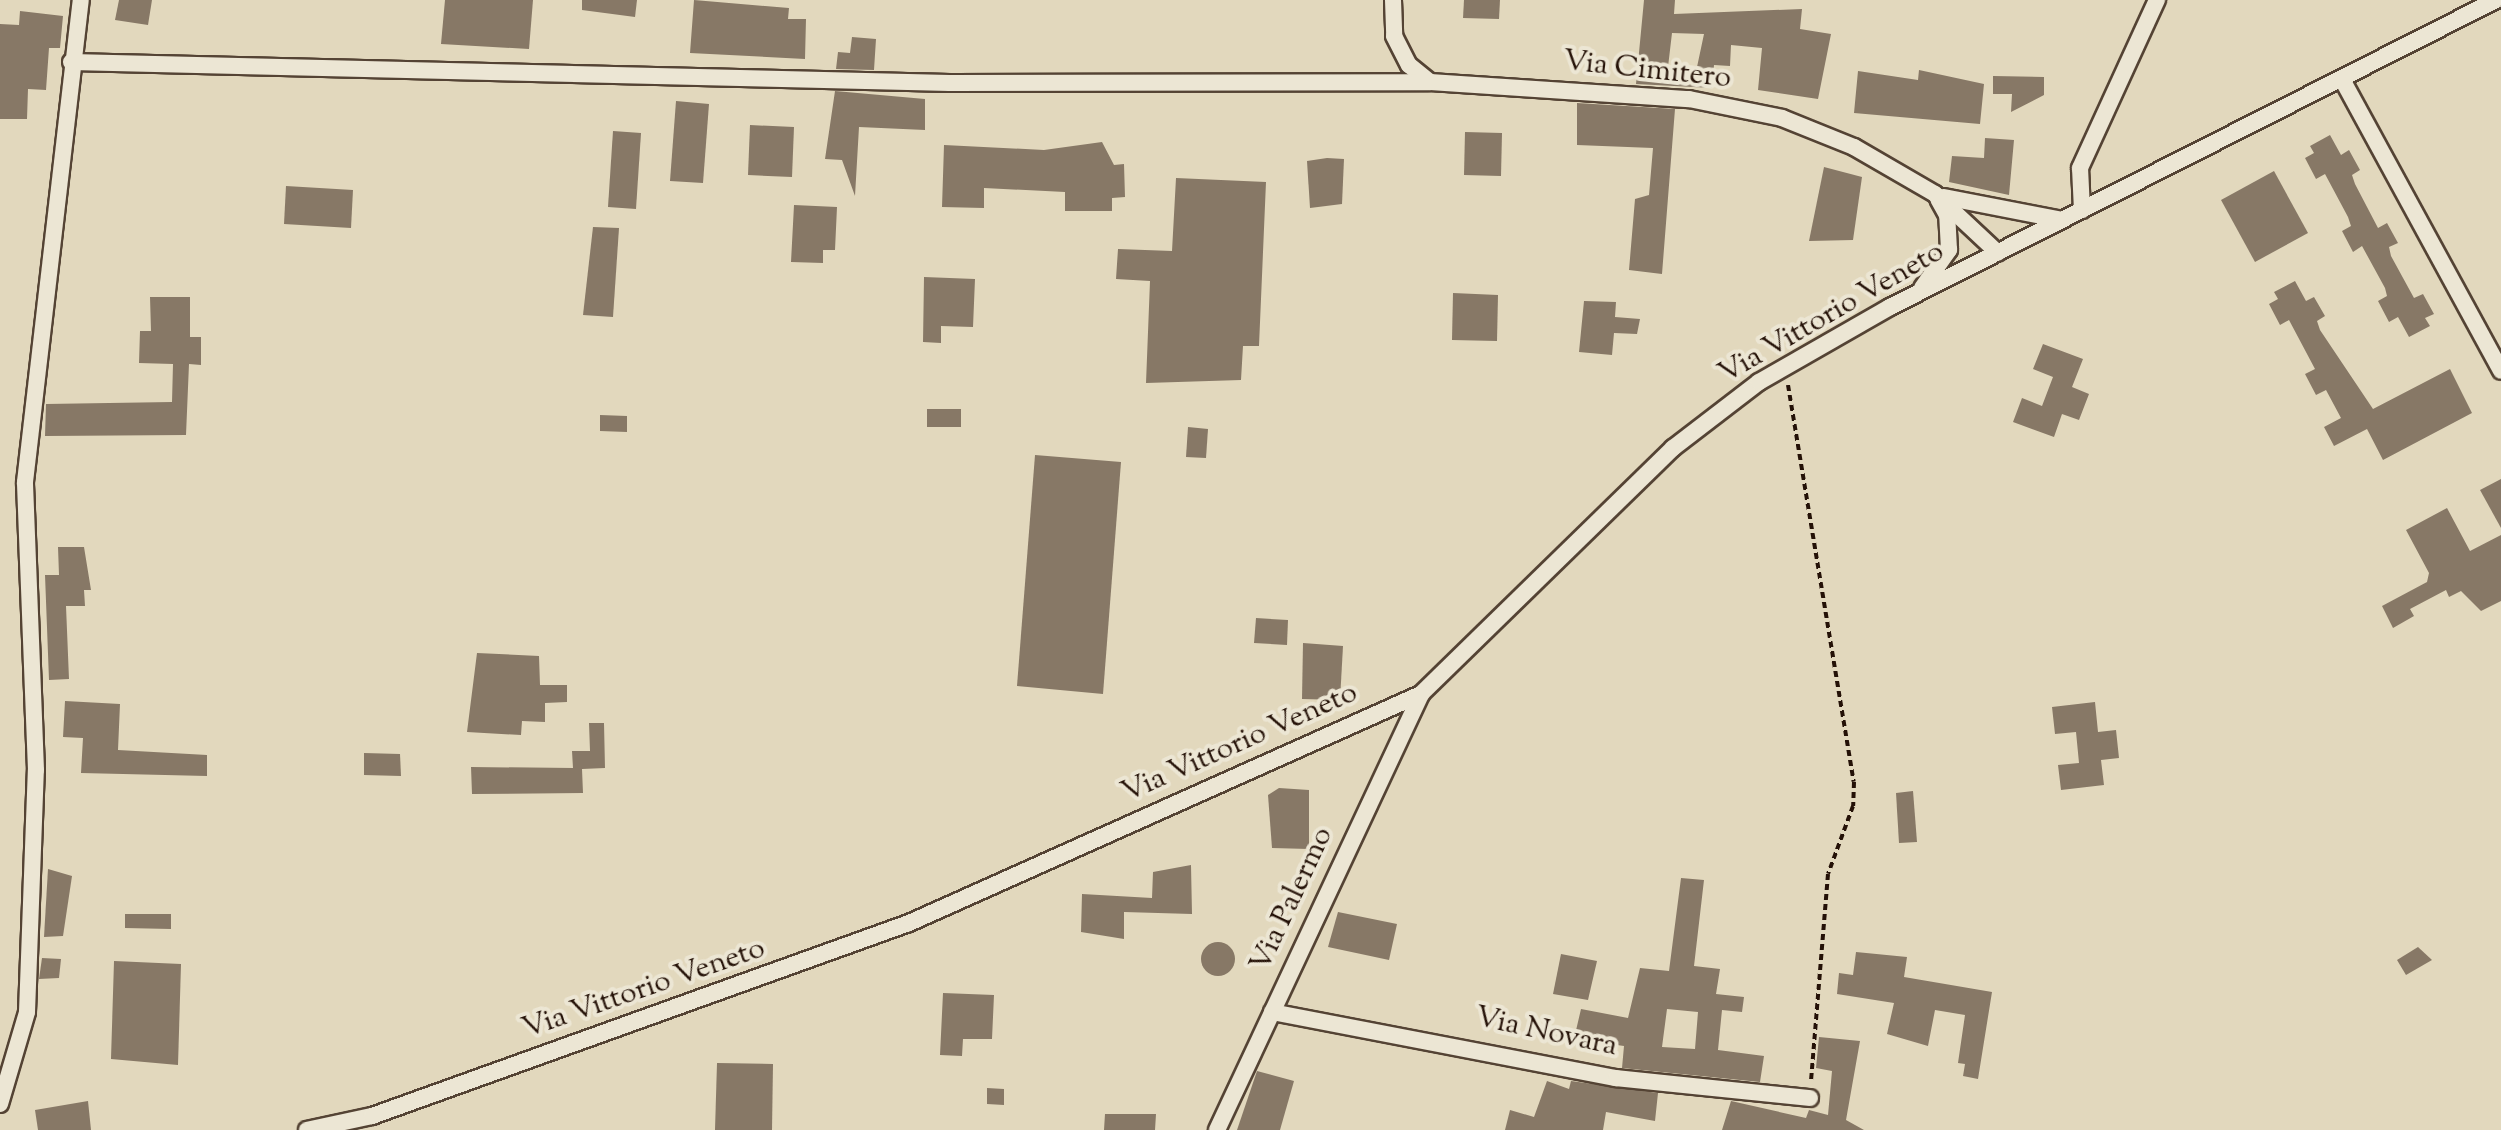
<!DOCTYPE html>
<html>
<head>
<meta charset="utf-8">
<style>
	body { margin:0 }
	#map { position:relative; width:2501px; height:1130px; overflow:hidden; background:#e2d8bd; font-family:"Sorts Mill Goudy",serif }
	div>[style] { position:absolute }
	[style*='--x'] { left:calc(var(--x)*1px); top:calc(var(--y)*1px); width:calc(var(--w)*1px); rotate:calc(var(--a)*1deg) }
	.building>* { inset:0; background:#877866 }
	.round { border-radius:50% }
	.path>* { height:4px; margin-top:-2px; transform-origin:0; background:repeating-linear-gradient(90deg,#241107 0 6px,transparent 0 10px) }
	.roads { filter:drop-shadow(2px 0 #544334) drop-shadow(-2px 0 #544334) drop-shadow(0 2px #544334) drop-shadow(0 -2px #544334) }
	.street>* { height:16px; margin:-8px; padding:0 8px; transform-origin:8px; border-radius:8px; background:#ece6d4 }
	span { translate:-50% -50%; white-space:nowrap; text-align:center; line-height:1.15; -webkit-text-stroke:8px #ece6d4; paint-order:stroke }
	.street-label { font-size:30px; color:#241107 }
</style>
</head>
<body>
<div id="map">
	<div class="building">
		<div style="clip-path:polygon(119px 0,152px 0,148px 25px,115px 20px)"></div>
		<div style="clip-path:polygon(445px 0,533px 0,529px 49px,441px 44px)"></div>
		<div style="clip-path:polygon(582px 0,637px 0,635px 17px,582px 10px)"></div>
		<div style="clip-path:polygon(694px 0,789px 8px,788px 19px,806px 19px,805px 59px,690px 53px)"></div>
		<div style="clip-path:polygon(1464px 0,1500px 0,1499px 19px,1463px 18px)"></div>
		<div style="clip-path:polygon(evenodd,1644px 0,1675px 0,1674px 14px,1802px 9px,1800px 29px,1831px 34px,1818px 99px,1758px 90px,1762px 48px,1731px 45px,1730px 66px,1714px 65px,1712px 88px,1636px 84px,1644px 0,1672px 33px,1704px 34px,1697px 67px,1668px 67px,1672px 33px)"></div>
		<div style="clip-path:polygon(20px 11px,63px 16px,60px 48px,49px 48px,46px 90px,28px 89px,27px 119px,0 119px,0 24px,19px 25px)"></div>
		<div style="clip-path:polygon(852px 37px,876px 39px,874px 70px,836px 69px,838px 52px,850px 53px)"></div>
		<div style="clip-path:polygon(1919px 70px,1984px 84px,1980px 124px,1854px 113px,1858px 71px,1918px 80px)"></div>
		<div style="clip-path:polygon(1993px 76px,2044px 77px,2044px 95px,2011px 112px,2012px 94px,1993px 94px)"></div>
		<div style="clip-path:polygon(835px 91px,925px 99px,925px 130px,859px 127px,855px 196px,842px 160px,825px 159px)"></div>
		<div style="clip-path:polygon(676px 101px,709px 104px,703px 183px,670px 181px)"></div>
		<div style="clip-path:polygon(1577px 103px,1675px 109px,1662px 274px,1629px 270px,1635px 199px,1649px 195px,1653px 148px,1577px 145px)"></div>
		<div style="clip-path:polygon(750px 125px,794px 127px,792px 177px,748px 175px)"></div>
		<div style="clip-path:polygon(613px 131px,641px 133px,636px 209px,608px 207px)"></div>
		<div style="clip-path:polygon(1465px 132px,1502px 133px,1501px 176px,1464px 175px)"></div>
		<div style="clip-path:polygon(2330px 135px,2341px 155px,2349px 150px,2360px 170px,2352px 175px,2355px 184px,2378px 228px,2387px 223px,2398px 243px,2389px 247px,2391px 256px,2414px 298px,2423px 294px,2434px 314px,2425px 318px,2430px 326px,2409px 337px,2398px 317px,2389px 322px,2378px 301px,2387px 296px,2385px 288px,2362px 246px,2353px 252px,2342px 231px,2351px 226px,2348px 217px,2325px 174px,2316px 179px,2305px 158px,2314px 153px,2310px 146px)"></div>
		<div style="clip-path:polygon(1985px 138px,2014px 140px,2009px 195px,1949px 182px,1952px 156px,1984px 158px)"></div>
		<div style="clip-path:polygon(1102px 142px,1114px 165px,1124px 164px,1125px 197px,1112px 198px,1112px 211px,1065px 211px,1065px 192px,984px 188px,984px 208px,942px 207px,944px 145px,1044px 150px)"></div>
		<div style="clip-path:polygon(1327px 158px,1344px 159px,1342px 204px,1310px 208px,1307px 161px)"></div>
		<div style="clip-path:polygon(1824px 167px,1862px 177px,1853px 240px,1809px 241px)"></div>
		<div style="clip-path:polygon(2274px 171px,2308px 233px,2255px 262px,2221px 200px)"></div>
		<div style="clip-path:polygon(1176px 178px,1266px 182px,1259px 346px,1243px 346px,1241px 380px,1146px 383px,1150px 281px,1116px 279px,1118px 249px,1172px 251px)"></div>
		<div style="clip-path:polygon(286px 186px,353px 190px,351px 228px,284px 224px)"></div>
		<div style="clip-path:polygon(794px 205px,837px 207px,835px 250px,823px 250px,823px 263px,791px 262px)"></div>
		<div style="clip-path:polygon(593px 227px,619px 228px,613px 317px,583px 315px)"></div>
		<div style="clip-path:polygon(924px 277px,975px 279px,973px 327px,941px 326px,941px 343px,923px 342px)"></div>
		<div style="clip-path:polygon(2295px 281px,2306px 301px,2314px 297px,2325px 316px,2317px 321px,2320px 330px,2373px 409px,2450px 369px,2472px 413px,2383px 460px,2367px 429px,2334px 446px,2324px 427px,2341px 418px,2326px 390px,2316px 395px,2305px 374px,2315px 369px,2289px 320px,2280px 325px,2269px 304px,2278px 299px,2274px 292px)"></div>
		<div style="clip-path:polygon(1453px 293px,1498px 295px,1497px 341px,1452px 340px)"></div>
		<div style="clip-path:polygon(150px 297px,190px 297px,190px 337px,201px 337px,201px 365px,189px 364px,186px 435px,45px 436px,46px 404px,172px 402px,173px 364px,139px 363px,140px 331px,151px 331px)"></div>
		<div style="clip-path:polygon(1584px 301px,1616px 302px,1615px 317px,1640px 319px,1637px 334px,1614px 333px,1612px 355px,1579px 352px)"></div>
		<div style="clip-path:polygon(2043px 344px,2083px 359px,2072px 387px,2089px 394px,2079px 420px,2062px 414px,2054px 437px,2013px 422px,2022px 398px,2042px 406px,2053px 377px,2033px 369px)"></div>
		<div style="clip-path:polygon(927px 409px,961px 409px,961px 427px,927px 427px)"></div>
		<div style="clip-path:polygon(600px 415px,627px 416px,627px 432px,600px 431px)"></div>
		<div style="clip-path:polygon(1188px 427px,1208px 429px,1206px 458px,1186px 457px)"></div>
		<div style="clip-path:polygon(1035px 455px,1121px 462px,1103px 694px,1017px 686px)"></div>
		<div style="clip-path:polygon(2501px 479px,2501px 528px,2480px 490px)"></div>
		<div style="clip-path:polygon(2447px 508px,2470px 551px,2501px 535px,2501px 601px,2481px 611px,2461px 591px,2449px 597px,2446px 590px,2410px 609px,2414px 616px,2393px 628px,2382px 606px,2427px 582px,2429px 573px,2406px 530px)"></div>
		<div style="clip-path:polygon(58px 547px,84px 547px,91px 590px,84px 590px,85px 606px,66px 606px,69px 679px,49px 680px,45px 575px,59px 575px)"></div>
		<div style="clip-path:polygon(1256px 618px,1288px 620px,1287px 645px,1254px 643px)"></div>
		<div style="clip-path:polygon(1303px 643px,1343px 646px,1340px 700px,1302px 699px)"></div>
		<div style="clip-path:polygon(477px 653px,539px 656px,540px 685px,567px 685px,567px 702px,545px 703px,545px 722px,522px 721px,521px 735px,467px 732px)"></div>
		<div style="clip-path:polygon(65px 701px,120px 704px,118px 750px,207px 755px,207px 776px,81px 773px,83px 738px,63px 737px)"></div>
		<div style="clip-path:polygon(2095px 702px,2098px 732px,2116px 730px,2119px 758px,2101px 760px,2104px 785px,2061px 790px,2058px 765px,2079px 763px,2076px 732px,2055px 734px,2052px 707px)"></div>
		<div style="clip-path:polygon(589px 723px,604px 723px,605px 768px,582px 769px,583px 793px,472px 794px,471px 767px,573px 768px,572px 751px,590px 751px)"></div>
		<div style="clip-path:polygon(364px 753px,400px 754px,401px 776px,364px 775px)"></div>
		<div style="clip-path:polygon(1279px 788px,1309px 790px,1309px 849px,1272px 848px,1268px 795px)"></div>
		<div style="clip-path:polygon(1913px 791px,1917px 842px,1899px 843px,1896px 793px)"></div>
		<div style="clip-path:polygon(1191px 865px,1192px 914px,1124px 912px,1124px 939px,1081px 932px,1082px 894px,1152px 898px,1153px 872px)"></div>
		<div style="clip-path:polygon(48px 869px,72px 876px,63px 936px,44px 937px)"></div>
		<div style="clip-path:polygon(evenodd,1681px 878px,1704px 880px,1694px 966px,1720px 969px,1716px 994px,1744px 997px,1742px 1012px,1722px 1010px,1718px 1050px,1764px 1056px,1760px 1082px,1622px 1068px,1624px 1046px,1574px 1039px,1581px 1009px,1628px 1018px,1640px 968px,1669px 971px,1681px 878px,1667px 1009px,1698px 1012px,1695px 1049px,1662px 1047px,1667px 1009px)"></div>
		<div style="clip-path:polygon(1338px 912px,1397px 924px,1389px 960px,1328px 947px)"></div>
		<div style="clip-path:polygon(125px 914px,171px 914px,171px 929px,125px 928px)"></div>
		<div class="round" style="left:1201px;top:942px;width:34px;height:34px"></div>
		<div style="clip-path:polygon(2418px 947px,2432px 960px,2406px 975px,2397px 960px)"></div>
		<div style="clip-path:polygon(1856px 952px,1907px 957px,1904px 977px,1992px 992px,1978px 1079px,1963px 1076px,1965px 1064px,1958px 1063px,1965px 1015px,1935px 1010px,1928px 1046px,1887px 1034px,1894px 1003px,1837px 994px,1839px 973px,1853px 975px)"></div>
		<div style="clip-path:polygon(1561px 954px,1597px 961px,1588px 1000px,1553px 994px)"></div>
		<div style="clip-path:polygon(42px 958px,61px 959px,59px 978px,39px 979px)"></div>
		<div style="clip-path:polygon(114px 961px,181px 964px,178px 1065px,111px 1059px)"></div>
		<div style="clip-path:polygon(943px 993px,994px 995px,992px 1039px,963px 1039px,962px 1056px,940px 1055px)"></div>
		<div style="clip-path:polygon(1819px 1037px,1860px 1041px,1846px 1120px,1864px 1130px,1722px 1130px,1731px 1101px,1806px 1118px,1809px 1110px,1828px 1115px,1832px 1071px,1816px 1068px)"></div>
		<div style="clip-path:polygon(717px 1063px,773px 1064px,772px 1130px,715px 1130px)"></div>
		<div style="clip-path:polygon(1257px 1071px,1294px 1081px,1280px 1130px,1237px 1130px)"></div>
		<div style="clip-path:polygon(1547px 1081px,1569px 1089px,1571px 1081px,1658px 1093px,1655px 1121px,1606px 1112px,1603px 1130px,1505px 1130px,1510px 1110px,1534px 1117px)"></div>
		<div style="clip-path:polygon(987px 1088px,1004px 1089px,1004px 1105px,987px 1104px)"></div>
		<div style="clip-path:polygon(88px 1101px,91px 1130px,38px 1130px,35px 1110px)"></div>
		<div style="clip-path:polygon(1105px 1114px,1156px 1114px,1155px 1130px,1104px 1130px)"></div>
	</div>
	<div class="path">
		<div style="--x:1788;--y:385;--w:402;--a:80.6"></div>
		<div style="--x:1854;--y:782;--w:24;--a:92"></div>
		<div style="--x:1853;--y:806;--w:72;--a:110.2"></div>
		<div style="--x:1828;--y:874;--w:209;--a:94.7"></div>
	</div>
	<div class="roads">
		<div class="street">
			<div style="--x:1393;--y:0;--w:36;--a:88"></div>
			<div style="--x:1394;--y:36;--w:33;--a:63"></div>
			<div style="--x:1409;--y:65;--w:27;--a:39"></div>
			<div style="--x:1430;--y:82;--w:260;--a:3.8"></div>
			<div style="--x:1689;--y:99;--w:95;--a:11.5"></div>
			<div style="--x:1782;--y:118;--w:78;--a:21.9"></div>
			<div style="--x:1854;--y:147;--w:94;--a:30.1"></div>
			<div style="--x:1935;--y:194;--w:86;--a:43.1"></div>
			<div style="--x:71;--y:62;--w:879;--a:1.37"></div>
			<div style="--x:950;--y:83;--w:480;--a:-0.1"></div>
			<div style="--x:2343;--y:81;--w:330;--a:61.4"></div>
			<div style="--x:1944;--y:197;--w:120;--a:11"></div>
			<div style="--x:2082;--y:210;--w:42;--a:-92.7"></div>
			<div style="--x:2080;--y:168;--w:185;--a:-65.4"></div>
			<div style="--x:1922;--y:288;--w:47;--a:-54.6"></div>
			<div style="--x:1949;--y:250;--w:35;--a:-93"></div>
			<div style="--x:1947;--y:215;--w:18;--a:-119"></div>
			<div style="--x:1272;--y:1012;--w:350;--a:10.9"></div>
			<div style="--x:1616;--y:1078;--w:195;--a:5.9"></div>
			<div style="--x:0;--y:1104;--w:96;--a:-73.6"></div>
			<div style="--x:27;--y:1012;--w:242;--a:-87.9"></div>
			<div style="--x:36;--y:770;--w:288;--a:-92.2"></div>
			<div style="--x:25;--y:482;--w:485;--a:-83.4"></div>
			<div style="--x:307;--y:1130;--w:66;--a:-12.2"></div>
			<div style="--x:372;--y:1116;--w:571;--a:-19.77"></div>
			<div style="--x:909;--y:923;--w:561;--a:-24.1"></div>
			<div style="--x:1421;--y:694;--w:352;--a:-44.3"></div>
			<div style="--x:1673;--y:448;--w:108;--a:-37.5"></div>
			<div style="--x:1759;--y:382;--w:151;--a:-29.8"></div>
			<div style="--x:1890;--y:307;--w:679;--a:-26.87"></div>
			<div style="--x:1217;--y:1130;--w:481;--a:-64.9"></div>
		</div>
	</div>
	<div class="street-label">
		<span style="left:1647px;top:71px;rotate:6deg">Via Cimitero</span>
		<span style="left:1832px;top:314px;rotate:-30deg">Via Vittorio Veneto</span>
		<span style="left:1240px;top:744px;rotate:-24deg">Via Vittorio Veneto</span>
		<span style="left:1293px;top:900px;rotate:-65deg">Via Palermo</span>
		<span style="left:644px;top:990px;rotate:-19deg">Via Vittorio Veneto</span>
		<span style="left:1546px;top:1033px;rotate:12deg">Via Novara</span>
	</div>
</div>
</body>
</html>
